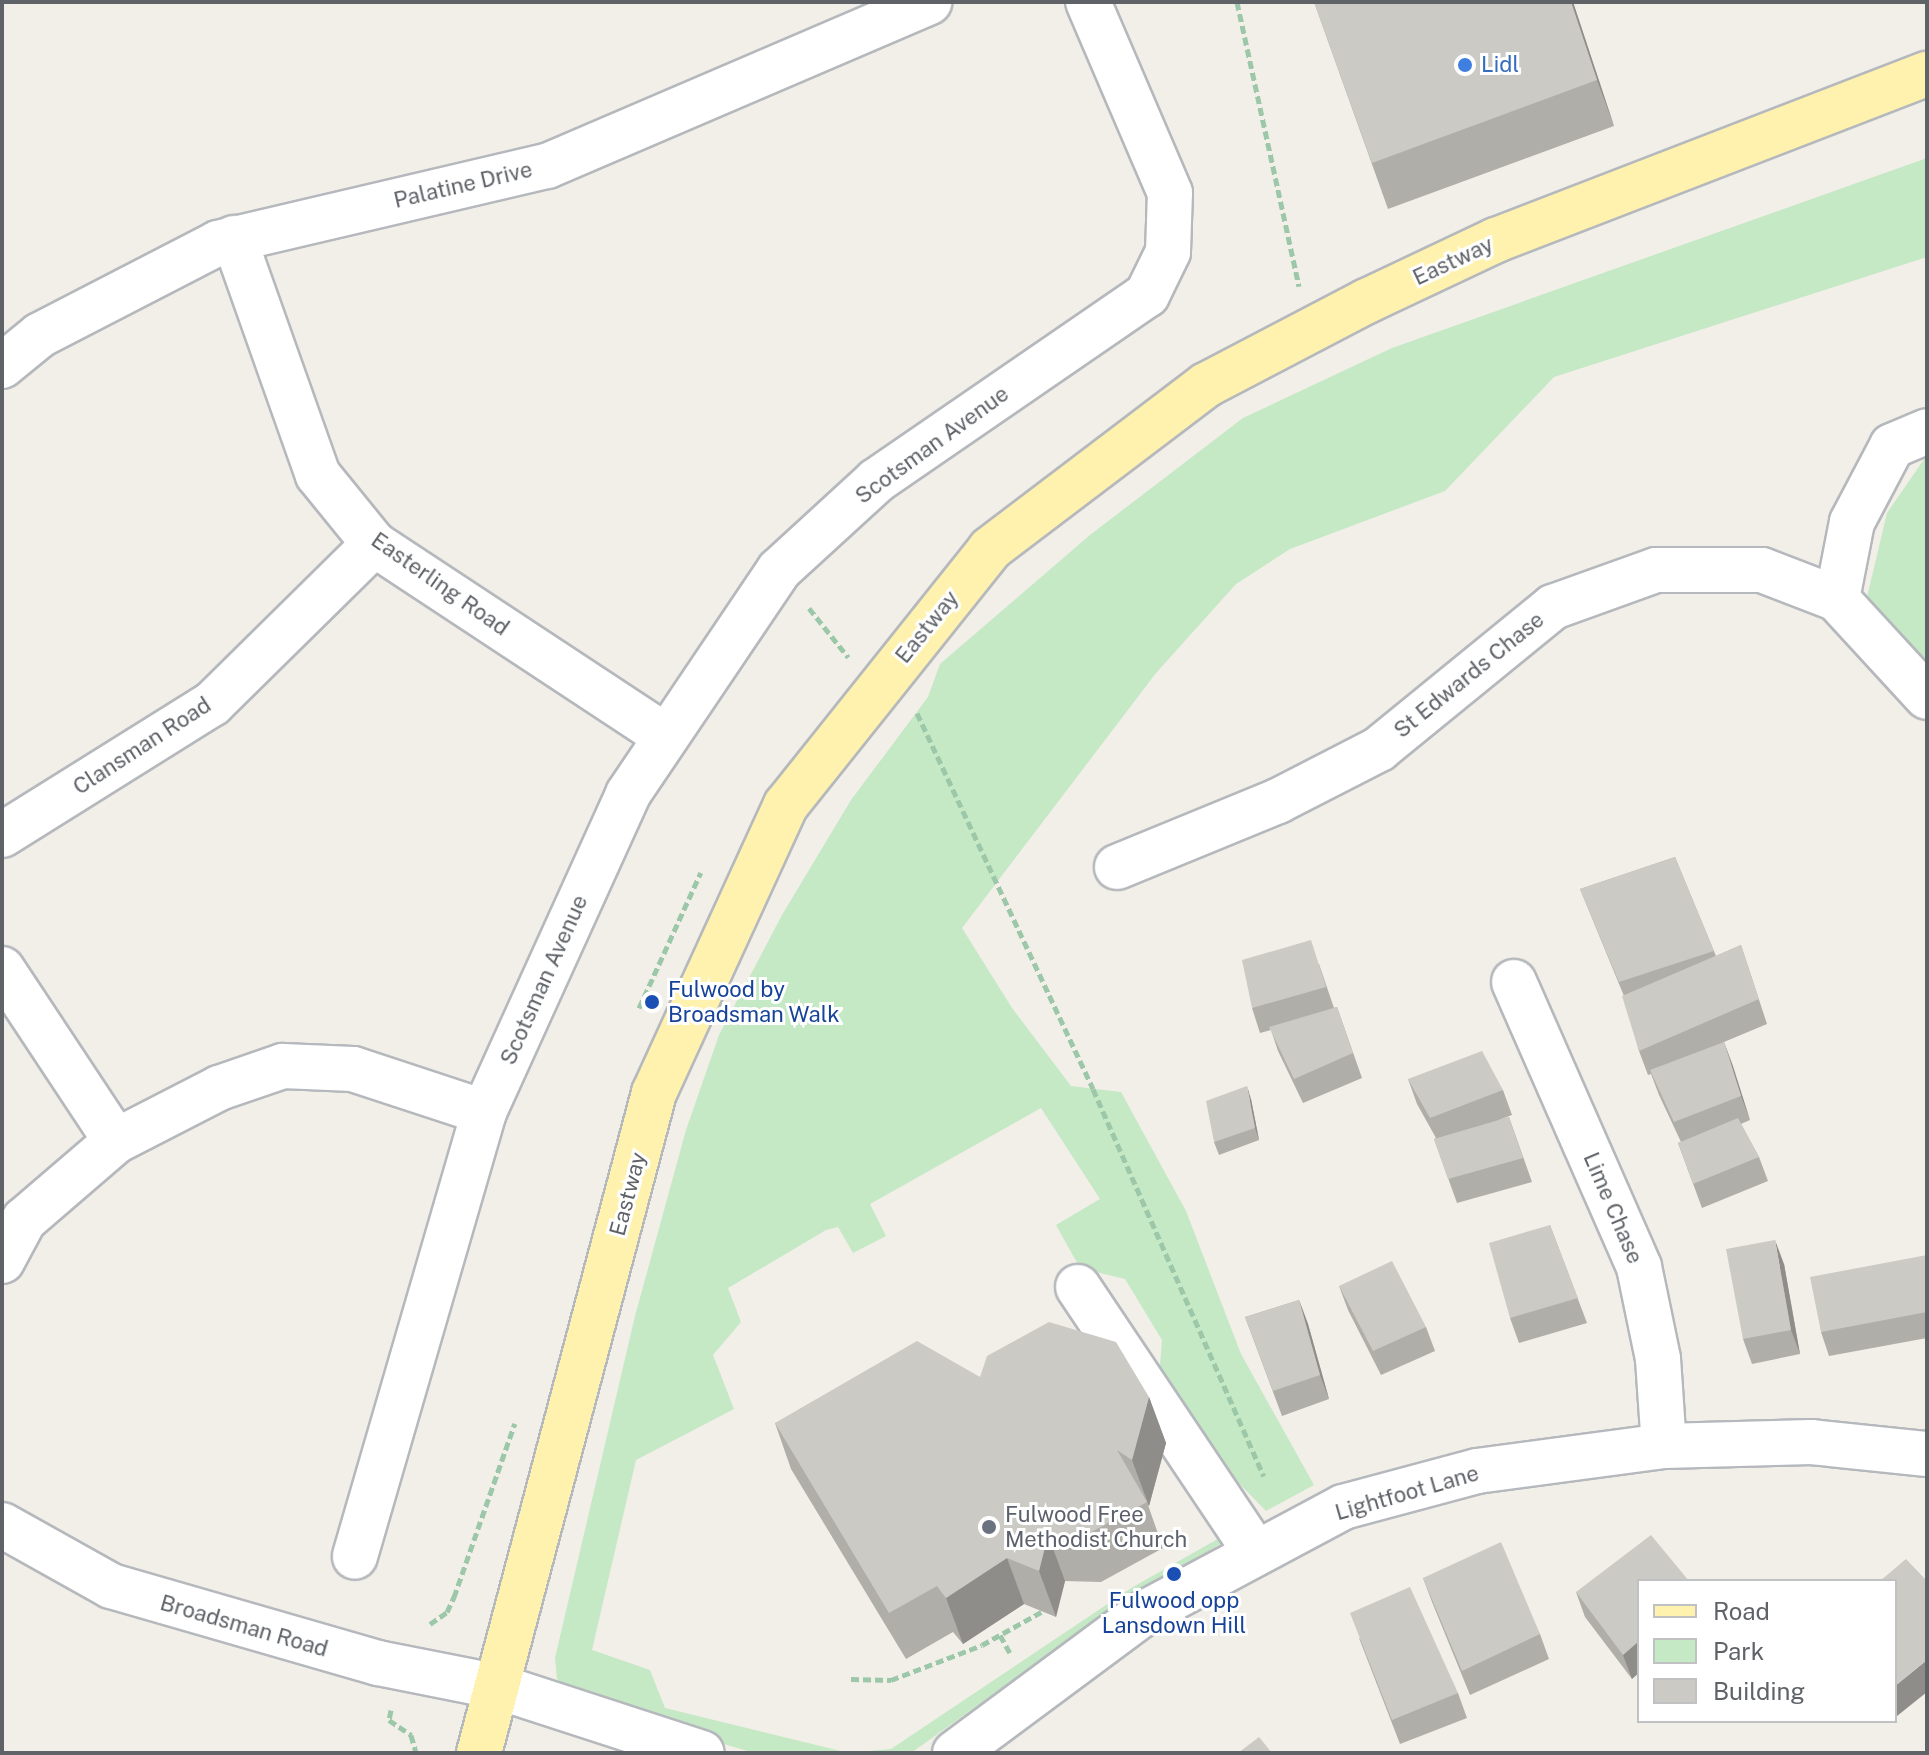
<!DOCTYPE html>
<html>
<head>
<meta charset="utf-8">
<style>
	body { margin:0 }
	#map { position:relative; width:1929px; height:1755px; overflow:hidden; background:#f1efe8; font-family:"Public Sans",sans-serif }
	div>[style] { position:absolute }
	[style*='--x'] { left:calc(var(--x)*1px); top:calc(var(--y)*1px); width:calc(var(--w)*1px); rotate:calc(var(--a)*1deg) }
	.green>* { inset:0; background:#c5e8c5 }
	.path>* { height:5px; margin-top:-2.5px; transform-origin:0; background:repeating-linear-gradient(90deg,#9cc7a9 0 8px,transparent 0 12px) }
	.roads { filter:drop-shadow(2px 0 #b5b8bc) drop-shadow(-2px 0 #b5b8bc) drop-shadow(0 2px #b5b8bc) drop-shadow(0 -2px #b5b8bc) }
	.minor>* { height:44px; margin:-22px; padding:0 22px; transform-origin:22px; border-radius:22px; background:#fff }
	.major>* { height:44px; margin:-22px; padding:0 22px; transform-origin:22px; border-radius:22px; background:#fff2af }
	.wall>* { inset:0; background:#afaea9 }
	.shaded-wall>* { inset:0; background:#8f8d8a }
	.building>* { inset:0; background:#cccac5 }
	.dots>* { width:22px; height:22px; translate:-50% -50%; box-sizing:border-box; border:4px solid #fff; border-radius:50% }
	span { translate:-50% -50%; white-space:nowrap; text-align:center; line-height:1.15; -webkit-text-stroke:6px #fff; paint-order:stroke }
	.shop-label { font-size:22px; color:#366cbe }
	.left { translate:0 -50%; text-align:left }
	.street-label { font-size:22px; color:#5f6368 }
	.transit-label { font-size:22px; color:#164399 }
	.worship-label { font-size:22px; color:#5b616d }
	.frame { position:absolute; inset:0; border:4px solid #5f6368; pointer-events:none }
	.legend { position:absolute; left:1637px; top:1579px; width:260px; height:144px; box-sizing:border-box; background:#fff; border:2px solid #bfc1c3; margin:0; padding:10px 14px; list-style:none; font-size:24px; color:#5f6368 }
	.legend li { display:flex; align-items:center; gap:16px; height:40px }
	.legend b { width:40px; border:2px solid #bfc1c3 }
</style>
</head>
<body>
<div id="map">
	<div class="green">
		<div style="clip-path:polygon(1927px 158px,1927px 257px,1554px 377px,1445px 491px,1290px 549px,1236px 584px,1156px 673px,962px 928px,1012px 1008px,1071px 1086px,1121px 1092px,1186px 1211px,1241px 1354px,1314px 1485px,1266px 1511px,1203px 1446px,1159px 1378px,1162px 1340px,1125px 1279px,1080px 1268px,1056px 1225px,1100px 1199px,1041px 1108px,870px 1204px,886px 1236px,853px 1253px,838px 1227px,826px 1230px,728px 1288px,741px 1322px,713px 1355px,734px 1409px,636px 1460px,592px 1650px,650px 1670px,665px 1708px,849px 1753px,891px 1749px,1133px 1587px,1223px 1536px,1225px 1541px,1090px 1625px,911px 1753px,754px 1753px,576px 1700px,557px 1679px,555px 1658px,635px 1316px,686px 1130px,719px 1035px,782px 915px,851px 800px,928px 697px,940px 664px,1090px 535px,1243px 418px,1392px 348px)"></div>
		<div style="clip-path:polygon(1927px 455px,1927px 665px,1918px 662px,1867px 597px,1887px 513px)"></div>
	</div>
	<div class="path">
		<div style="--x:1237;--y:2;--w:291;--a:77.7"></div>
		<div style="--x:809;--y:608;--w:63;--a:51.5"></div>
		<div style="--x:917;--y:713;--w:415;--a:64.9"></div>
		<div style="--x:1093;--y:1089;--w:423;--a:66.2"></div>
		<div style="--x:639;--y:1008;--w:149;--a:-65.5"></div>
		<div style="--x:430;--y:1624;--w:21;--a:-35"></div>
		<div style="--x:447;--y:1612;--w:17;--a:-65"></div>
		<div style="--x:454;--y:1597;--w:184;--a:-70.7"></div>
		<div style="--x:1000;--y:1635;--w:23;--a:61"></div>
		<div style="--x:851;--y:1679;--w:40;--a:1.4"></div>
		<div style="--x:891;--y:1680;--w:97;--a:-21"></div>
		<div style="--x:982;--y:1645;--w:68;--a:-29.2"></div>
		<div style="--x:391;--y:1710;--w:10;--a:101"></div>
		<div style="--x:389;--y:1720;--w:27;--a:34"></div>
		<div style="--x:411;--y:1735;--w:19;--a:74"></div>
	</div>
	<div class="roads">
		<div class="minor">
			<div style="--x:234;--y:238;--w:251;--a:70.5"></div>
			<div style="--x:318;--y:475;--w:89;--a:50.9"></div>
			<div style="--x:374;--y:544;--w:349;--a:33.4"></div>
			<div style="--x:2;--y:366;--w:49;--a:-39.2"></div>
			<div style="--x:40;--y:335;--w:200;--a:-27.3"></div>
			<div style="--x:218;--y:243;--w:338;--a:-13.2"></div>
			<div style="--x:547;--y:166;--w:416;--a:-23.2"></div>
			<div style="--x:1837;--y:599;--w:78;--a:-79"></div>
			<div style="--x:1852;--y:522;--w:86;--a:-62.2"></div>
			<div style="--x:1892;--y:446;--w:38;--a:-23"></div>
			<div style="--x:2;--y:835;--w:248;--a:-32"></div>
			<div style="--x:212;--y:704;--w:228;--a:-44.6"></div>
			<div style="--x:1117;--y:867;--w:174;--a:-22.3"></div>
			<div style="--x:1278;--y:801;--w:114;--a:-27.2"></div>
			<div style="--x:1379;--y:749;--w:225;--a:-39.2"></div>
			<div style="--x:1553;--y:607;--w:109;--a:-19.8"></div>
			<div style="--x:1656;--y:570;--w:106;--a:0"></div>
			<div style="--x:1762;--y:570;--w:80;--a:21.1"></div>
			<div style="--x:1837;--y:599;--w:133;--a:47.4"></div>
			<div style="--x:2;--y:969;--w:206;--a:56.5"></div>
			<div style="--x:1514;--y:982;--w:311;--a:66.3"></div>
			<div style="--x:1639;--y:1267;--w:94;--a:78.3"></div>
			<div style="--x:1658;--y:1359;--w:87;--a:86.1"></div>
			<div style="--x:484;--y:1112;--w:349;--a:-65.6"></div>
			<div style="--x:628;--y:794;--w:270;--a:-56"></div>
			<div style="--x:779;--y:570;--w:132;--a:-42.5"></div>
			<div style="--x:876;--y:481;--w:329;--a:-34.5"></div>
			<div style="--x:1147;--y:295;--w:48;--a:-64"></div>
			<div style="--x:1168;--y:252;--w:59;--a:-88.1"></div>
			<div style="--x:1170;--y:193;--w:208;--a:-113.2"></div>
			<div style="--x:2;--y:1261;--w:47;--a:-61.8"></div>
			<div style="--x:24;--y:1220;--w:121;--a:-40.7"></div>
			<div style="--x:116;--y:1141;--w:116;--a:-27.2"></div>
			<div style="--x:219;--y:1088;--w:68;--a:-19"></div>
			<div style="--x:283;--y:1066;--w:70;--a:2.5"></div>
			<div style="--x:353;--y:1069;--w:138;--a:18.2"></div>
			<div style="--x:484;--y:1112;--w:463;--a:106.2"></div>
			<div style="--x:1078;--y:1287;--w:320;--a:56.2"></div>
			<div style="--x:2;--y:1525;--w:125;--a:29.2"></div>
			<div style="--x:111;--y:1586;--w:278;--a:16.1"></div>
			<div style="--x:378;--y:1663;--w:123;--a:11.2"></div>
			<div style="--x:499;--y:1687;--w:213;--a:18"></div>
			<div style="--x:955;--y:1753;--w:232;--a:-36.6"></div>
			<div style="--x:1141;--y:1615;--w:229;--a:-28.1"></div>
			<div style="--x:1343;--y:1507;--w:139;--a:-15"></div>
			<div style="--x:1477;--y:1471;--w:189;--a:-7.6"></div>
			<div style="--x:1664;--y:1446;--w:147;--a:-1.6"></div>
			<div style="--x:1811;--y:1442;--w:117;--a:5.9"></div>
		</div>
		<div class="major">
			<div style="--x:479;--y:1753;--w:683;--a:-75.15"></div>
			<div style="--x:654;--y:1093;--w:317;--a:-65.4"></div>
			<div style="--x:786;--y:805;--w:327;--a:-51.4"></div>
			<div style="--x:990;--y:549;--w:271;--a:-37.2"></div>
			<div style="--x:1206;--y:385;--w:182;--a:-27.6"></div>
			<div style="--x:1367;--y:301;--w:143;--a:-25.3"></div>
			<div style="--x:1496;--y:240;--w:462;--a:-21.1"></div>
		</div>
	</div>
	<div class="wall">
		<div style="clip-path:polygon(1314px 2px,1573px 2px,1614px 126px,1388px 209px)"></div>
		<div style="clip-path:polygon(1675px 857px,1716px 956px,1741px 945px,1767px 1024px,1724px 1042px,1750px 1120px,1741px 1124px,1759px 1157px,1768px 1181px,1702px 1208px,1678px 1143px,1681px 1142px,1659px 1095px,1651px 1074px,1648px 1075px,1639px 1051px,1624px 996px,1580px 889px)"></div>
		<div style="clip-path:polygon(1319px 964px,1334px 1008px,1337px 1007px,1362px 1078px,1303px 1103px,1278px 1051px,1271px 1030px,1260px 1033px,1252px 1008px)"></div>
		<div style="clip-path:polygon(1408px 1079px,1503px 1090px,1512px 1115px,1496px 1121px,1509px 1117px,1532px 1182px,1457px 1203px,1434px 1139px,1436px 1138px,1417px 1104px)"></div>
		<div style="clip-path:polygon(1251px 1099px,1259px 1140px,1219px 1155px,1214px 1142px)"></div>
		<div style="clip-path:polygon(1550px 1225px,1587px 1323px,1519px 1343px,1510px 1318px)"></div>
		<div style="clip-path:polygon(1927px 1255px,1927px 1338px,1829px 1356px,1821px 1332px)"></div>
		<div style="clip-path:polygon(1784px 1264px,1800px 1354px,1752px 1364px,1743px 1339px)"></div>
		<div style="clip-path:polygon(1339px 1286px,1426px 1327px,1435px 1351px,1381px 1375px,1348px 1310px)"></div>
		<div style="clip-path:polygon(1299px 1300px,1308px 1324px,1329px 1399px,1282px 1416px,1245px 1317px)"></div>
		<div style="clip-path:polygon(980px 1377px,1149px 1397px,1166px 1443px,1149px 1506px,1148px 1505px,1163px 1548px,1101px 1582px,1065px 1581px,1056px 1617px,1024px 1604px,963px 1644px,953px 1632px,906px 1659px,791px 1469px,775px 1423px)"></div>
		<div style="clip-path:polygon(1423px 1578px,1540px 1634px,1549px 1659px,1470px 1695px,1432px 1602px)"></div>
		<div style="clip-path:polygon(1689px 1581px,1632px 1679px,1585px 1617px,1576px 1592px)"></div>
		<div style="clip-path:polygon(1359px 1638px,1458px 1693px,1467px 1718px,1400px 1744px)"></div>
	</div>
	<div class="shaded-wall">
		<div style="clip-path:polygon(1571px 2px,1573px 2px,1614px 126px,1597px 80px)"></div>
		<div style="clip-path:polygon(1724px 1042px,1733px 1066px,1750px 1120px,1741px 1096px)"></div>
		<div style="clip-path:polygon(1247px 1086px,1251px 1099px,1259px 1140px,1255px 1128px)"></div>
		<div style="clip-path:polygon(1775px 1240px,1784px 1264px,1800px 1354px,1791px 1330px)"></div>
		<div style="clip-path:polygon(1299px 1300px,1308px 1324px,1329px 1399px,1320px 1375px)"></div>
		<div style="clip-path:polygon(1149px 1397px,1166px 1443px,1149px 1506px,1132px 1460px)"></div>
		<div style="clip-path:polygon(1048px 1535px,1065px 1581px,1056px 1617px,1039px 1571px)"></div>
		<div style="clip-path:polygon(1007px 1558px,1024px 1604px,963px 1644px,946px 1598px)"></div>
		<div style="clip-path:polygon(1639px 1641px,1639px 1673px,1632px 1679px,1623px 1655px)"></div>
		<div style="clip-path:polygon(1927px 1660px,1927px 1692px,1897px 1716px,1895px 1712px,1895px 1686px)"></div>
	</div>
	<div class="building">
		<div style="clip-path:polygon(1314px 2px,1571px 2px,1597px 80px,1372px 163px)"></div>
		<div style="clip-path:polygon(1675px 857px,1714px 951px,1619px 982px,1580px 889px)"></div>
		<div style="clip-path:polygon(1311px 940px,1326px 987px,1252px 1008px,1242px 960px)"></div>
		<div style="clip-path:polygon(1741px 945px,1759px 999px,1639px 1051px,1622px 996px)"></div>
		<div style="clip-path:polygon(1337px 1007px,1353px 1053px,1294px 1079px,1269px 1027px)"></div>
		<div style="clip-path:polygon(1724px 1042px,1741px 1096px,1674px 1122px,1650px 1070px)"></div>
		<div style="clip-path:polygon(1482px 1051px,1503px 1090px,1430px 1118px,1408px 1079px)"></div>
		<div style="clip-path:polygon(1247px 1086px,1255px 1128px,1214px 1142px,1206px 1101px)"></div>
		<div style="clip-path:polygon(1509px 1117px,1523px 1158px,1448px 1179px,1434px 1139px)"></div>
		<div style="clip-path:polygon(1738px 1118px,1759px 1157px,1693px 1184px,1678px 1143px)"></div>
		<div style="clip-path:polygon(1550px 1225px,1578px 1298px,1510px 1318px,1489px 1243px)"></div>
		<div style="clip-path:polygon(1775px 1240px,1791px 1330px,1743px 1339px,1726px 1249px)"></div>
		<div style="clip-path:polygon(1927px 1255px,1927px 1312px,1821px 1332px,1810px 1277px)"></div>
		<div style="clip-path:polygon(1392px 1261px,1426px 1327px,1373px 1351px,1339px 1286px)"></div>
		<div style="clip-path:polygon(1299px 1300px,1320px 1375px,1273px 1391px,1245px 1317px)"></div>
		<div style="clip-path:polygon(1049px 1322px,1116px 1342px,1149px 1397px,1132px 1460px,1117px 1450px,1147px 1502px,1084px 1536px,1048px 1535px,1039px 1571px,1007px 1558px,946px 1598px,937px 1586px,889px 1613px,775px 1423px,917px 1341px,980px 1377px,987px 1356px)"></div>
		<div style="clip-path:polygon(1651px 1535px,1689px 1581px,1639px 1581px,1639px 1641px,1623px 1655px,1576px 1592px)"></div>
		<div style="clip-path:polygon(1501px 1542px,1540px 1634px,1462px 1671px,1423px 1578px)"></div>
		<div style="clip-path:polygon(1906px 1559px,1927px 1581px,1927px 1660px,1895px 1686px,1895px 1581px,1880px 1581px)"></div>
		<div style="clip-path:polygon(1410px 1587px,1458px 1693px,1392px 1720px,1350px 1613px)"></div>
		<div style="clip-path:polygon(1259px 1737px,1272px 1753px,1238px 1753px)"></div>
	</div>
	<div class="dots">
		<div style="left:1465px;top:65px;background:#3f7fe0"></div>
		<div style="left:652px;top:1002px;background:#1a4fb4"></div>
		<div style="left:989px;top:1527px;background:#6b7280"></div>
		<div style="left:1174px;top:1574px;background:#1a4fb4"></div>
	</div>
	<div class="shop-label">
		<span class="left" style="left:1481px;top:65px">Lidl</span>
	</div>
	<div class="street-label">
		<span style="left:463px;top:185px;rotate:-13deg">Palatine Drive</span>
		<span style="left:1453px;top:261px;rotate:-25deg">Eastway</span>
		<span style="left:932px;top:445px;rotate:-36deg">Scotsman Avenue</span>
		<span style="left:440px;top:584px;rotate:35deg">Easterling Road</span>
		<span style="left:927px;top:627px;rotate:-51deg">Eastway</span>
		<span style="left:1469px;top:675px;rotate:-39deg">St Edwards Chase</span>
		<span style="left:142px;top:746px;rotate:-33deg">Clansman Road</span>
		<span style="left:544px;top:980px;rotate:-66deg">Scotsman Avenue</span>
		<span style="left:628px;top:1194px;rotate:-75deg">Eastway</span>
		<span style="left:1613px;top:1208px;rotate:67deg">Lime Chase</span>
		<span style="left:1407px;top:1493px;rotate:-16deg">Lightfoot Lane</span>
		<span style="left:244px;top:1626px;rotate:16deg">Broadsman Road</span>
	</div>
	<div class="transit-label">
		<span class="left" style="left:668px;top:1002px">Fulwood by<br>Broadsman Walk</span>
		<span style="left:1174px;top:1613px">Fulwood opp<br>Lansdown Hill</span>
	</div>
	<div class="worship-label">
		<span class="left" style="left:1005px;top:1527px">Fulwood Free<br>Methodist Church</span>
	</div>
	<div class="frame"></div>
	<ul class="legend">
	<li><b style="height:10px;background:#fff2af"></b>Road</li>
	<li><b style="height:22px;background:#c5e8c5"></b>Park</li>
	<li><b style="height:22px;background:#cccac5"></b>Building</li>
	</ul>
</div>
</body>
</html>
